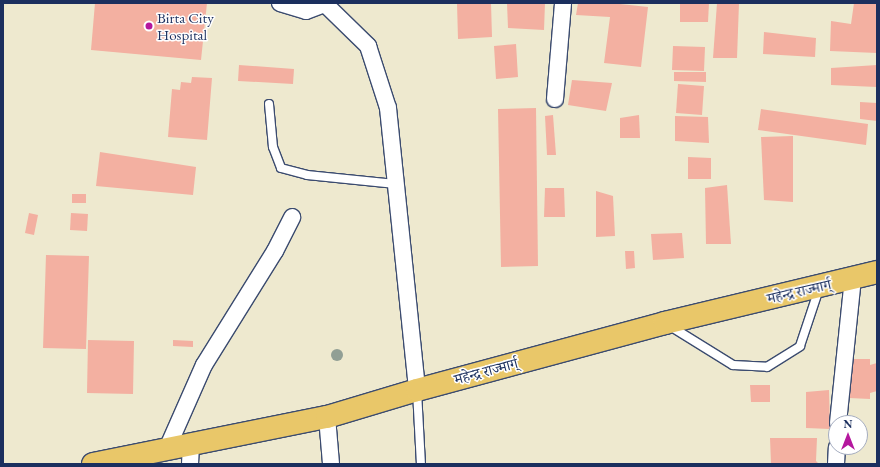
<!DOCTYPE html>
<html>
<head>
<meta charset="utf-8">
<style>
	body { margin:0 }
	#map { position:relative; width:880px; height:467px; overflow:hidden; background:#eee9cf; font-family:"EB Garamond","Noto Serif Devanagari",serif }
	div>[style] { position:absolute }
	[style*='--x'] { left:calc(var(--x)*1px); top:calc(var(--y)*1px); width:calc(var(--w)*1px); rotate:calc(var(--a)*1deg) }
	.building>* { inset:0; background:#f3b0a1 }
	.roads { filter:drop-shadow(1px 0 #3b4b6f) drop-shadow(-1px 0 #3b4b6f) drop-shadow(0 1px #3b4b6f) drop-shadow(0 -1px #3b4b6f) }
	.service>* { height:8px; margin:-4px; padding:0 4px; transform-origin:4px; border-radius:4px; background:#fff }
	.minor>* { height:16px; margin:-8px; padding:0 8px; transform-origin:8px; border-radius:8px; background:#fff }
	.trunk>* { height:22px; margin:-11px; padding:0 11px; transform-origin:11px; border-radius:11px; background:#e9c769 }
	.trees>* { width:12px; height:12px; margin:-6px; border-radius:50%; background:#919f95 }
	.dots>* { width:11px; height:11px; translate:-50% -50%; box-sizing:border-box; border:2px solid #fff; border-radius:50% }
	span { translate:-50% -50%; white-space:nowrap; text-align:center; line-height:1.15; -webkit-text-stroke:3px #fff; paint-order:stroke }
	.poi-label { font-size:15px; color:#1b2f5e }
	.left { translate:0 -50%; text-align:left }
	.street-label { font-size:15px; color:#1b2f5e }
	.frame { position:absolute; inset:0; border:4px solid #1b2f5e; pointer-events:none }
	.north { position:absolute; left:828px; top:415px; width:40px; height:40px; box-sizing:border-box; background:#fff; border:1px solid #a4acbf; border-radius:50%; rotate:0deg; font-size:11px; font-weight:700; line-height:16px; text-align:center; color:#1b2f5e }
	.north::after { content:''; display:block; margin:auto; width:14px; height:18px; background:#b5179e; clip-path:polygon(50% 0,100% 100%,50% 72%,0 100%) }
</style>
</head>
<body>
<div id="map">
	<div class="building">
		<div style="clip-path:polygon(95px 3px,207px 3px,201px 60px,91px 50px)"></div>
		<div style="clip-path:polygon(457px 3px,491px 3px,492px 37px,458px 39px)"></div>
		<div style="clip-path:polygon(507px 3px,545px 3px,544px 30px,508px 28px)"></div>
		<div style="clip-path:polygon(578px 3px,611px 3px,648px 7px,641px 67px,604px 63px,610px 17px,576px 15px)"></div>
		<div style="clip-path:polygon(680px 3px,709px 3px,708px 22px,680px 22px)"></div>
		<div style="clip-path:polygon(717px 3px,739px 3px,737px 58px,713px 58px)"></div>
		<div style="clip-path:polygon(854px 3px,877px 3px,877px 53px,830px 51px,831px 21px,851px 24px)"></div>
		<div style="clip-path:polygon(764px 32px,816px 38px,815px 57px,763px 54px)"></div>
		<div style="clip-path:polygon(516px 44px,518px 77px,496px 79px,494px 46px)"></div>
		<div style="clip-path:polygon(673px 46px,705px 47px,704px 71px,672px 70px)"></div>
		<div style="clip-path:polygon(239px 65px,294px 69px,293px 84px,238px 81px)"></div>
		<div style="clip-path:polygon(877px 65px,877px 87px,831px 85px,831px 68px)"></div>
		<div style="clip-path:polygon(674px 72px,706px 72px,706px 82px,674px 81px)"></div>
		<div style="clip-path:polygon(192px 77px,212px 78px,207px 140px,168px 137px,172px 89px,180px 90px,181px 82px,191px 83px)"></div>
		<div style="clip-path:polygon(572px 80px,612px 83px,606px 111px,568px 105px)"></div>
		<div style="clip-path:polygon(678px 84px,704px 86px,702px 115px,676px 113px)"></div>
		<div style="clip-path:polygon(860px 102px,877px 103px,877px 121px,860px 119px)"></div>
		<div style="clip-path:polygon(536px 108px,538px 266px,501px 267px,498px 109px)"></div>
		<div style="clip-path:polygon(761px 109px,868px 124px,866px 145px,758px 130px)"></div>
		<div style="clip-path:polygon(553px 115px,556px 155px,547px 155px,545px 116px)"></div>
		<div style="clip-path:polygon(639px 115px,640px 138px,620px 138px,620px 118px)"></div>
		<div style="clip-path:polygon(675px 116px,708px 117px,709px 143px,675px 141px)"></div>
		<div style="clip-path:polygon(793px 136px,793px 202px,764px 200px,761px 137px)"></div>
		<div style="clip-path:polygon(100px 152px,196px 167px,193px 195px,96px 186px)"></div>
		<div style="clip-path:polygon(688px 157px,711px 158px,711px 179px,688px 179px)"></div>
		<div style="clip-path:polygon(727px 185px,731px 244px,706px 244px,705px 188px)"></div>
		<div style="clip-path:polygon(545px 188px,564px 188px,565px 217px,544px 217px)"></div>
		<div style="clip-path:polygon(596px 191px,613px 196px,615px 236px,596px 237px)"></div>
		<div style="clip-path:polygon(72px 194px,86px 194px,86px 203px,72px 203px)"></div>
		<div style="clip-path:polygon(29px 213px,38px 215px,34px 235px,25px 233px)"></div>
		<div style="clip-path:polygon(71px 213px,88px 214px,87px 231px,70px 230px)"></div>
		<div style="clip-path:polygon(682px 233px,684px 258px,653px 260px,651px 234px)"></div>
		<div style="clip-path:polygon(625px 251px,634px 251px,635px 268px,626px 269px)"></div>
		<div style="clip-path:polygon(46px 255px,89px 256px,86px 349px,43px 348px)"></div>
		<div style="clip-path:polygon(88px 340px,134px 341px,133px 394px,87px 393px)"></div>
		<div style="clip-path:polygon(173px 340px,193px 341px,193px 347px,173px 346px)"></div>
		<div style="clip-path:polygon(850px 359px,870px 359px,870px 365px,877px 363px,877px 391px,870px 393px,870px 399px,849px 398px)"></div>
		<div style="clip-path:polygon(750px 385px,770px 385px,770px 402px,751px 402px)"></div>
		<div style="clip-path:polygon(829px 390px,830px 429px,806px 428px,806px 392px)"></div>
		<div style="clip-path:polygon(770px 438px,817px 438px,816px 461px,819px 464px,771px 464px)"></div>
	</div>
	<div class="roads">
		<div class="service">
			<div style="--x:269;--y:104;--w:43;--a:84.7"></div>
			<div style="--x:273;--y:147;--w:22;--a:69"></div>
			<div style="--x:281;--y:168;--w:27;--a:15"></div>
			<div style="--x:307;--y:175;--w:89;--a:5.8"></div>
			<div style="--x:670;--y:326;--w:74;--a:31.8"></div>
			<div style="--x:733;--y:365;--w:34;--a:3"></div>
			<div style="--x:767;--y:367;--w:39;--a:-32"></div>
			<div style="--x:800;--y:346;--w:60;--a:-71.6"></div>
			<div style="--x:417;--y:391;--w:73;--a:86.9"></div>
		</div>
		<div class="minor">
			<div style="--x:280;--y:3;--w:27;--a:17"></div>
			<div style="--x:306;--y:11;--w:19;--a:-21"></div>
			<div style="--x:324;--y:3;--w:62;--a:44.3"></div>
			<div style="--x:368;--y:46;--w:65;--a:72.1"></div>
			<div style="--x:388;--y:108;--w:283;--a:84.1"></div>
			<div style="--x:555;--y:99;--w:96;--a:-85.2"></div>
			<div style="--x:327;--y:417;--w:47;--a:85.1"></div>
			<div style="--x:838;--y:423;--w:146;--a:-84.1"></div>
			<div style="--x:166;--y:451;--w:94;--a:-66.2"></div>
			<div style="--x:204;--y:365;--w:134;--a:-58.1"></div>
			<div style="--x:275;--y:251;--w:38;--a:-63"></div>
			<div style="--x:190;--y:464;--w:19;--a:-87"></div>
			<div style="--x:836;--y:464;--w:17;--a:-87"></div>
		</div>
		<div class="trunk">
			<div style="--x:93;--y:464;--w:239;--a:-11.4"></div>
			<div style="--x:327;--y:417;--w:94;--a:-16.7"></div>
			<div style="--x:417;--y:390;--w:257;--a:-15.1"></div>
			<div style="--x:665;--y:323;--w:218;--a:-13.5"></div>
		</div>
	</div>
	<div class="trees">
		<div style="left:337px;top:355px"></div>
	</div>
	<div class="dots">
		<div style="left:149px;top:26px;background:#b5179e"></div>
	</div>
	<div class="poi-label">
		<span class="left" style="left:157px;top:26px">Birta City<br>Hospital</span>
	</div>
	<div class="street-label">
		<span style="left:799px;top:291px;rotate:-13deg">महेन्द्र राज्मार्ग्</span>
		<span style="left:486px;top:371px;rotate:-15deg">महेन्द्र राज्मार्ग्</span>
	</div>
	<div class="frame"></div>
	<div class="north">N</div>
</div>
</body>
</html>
